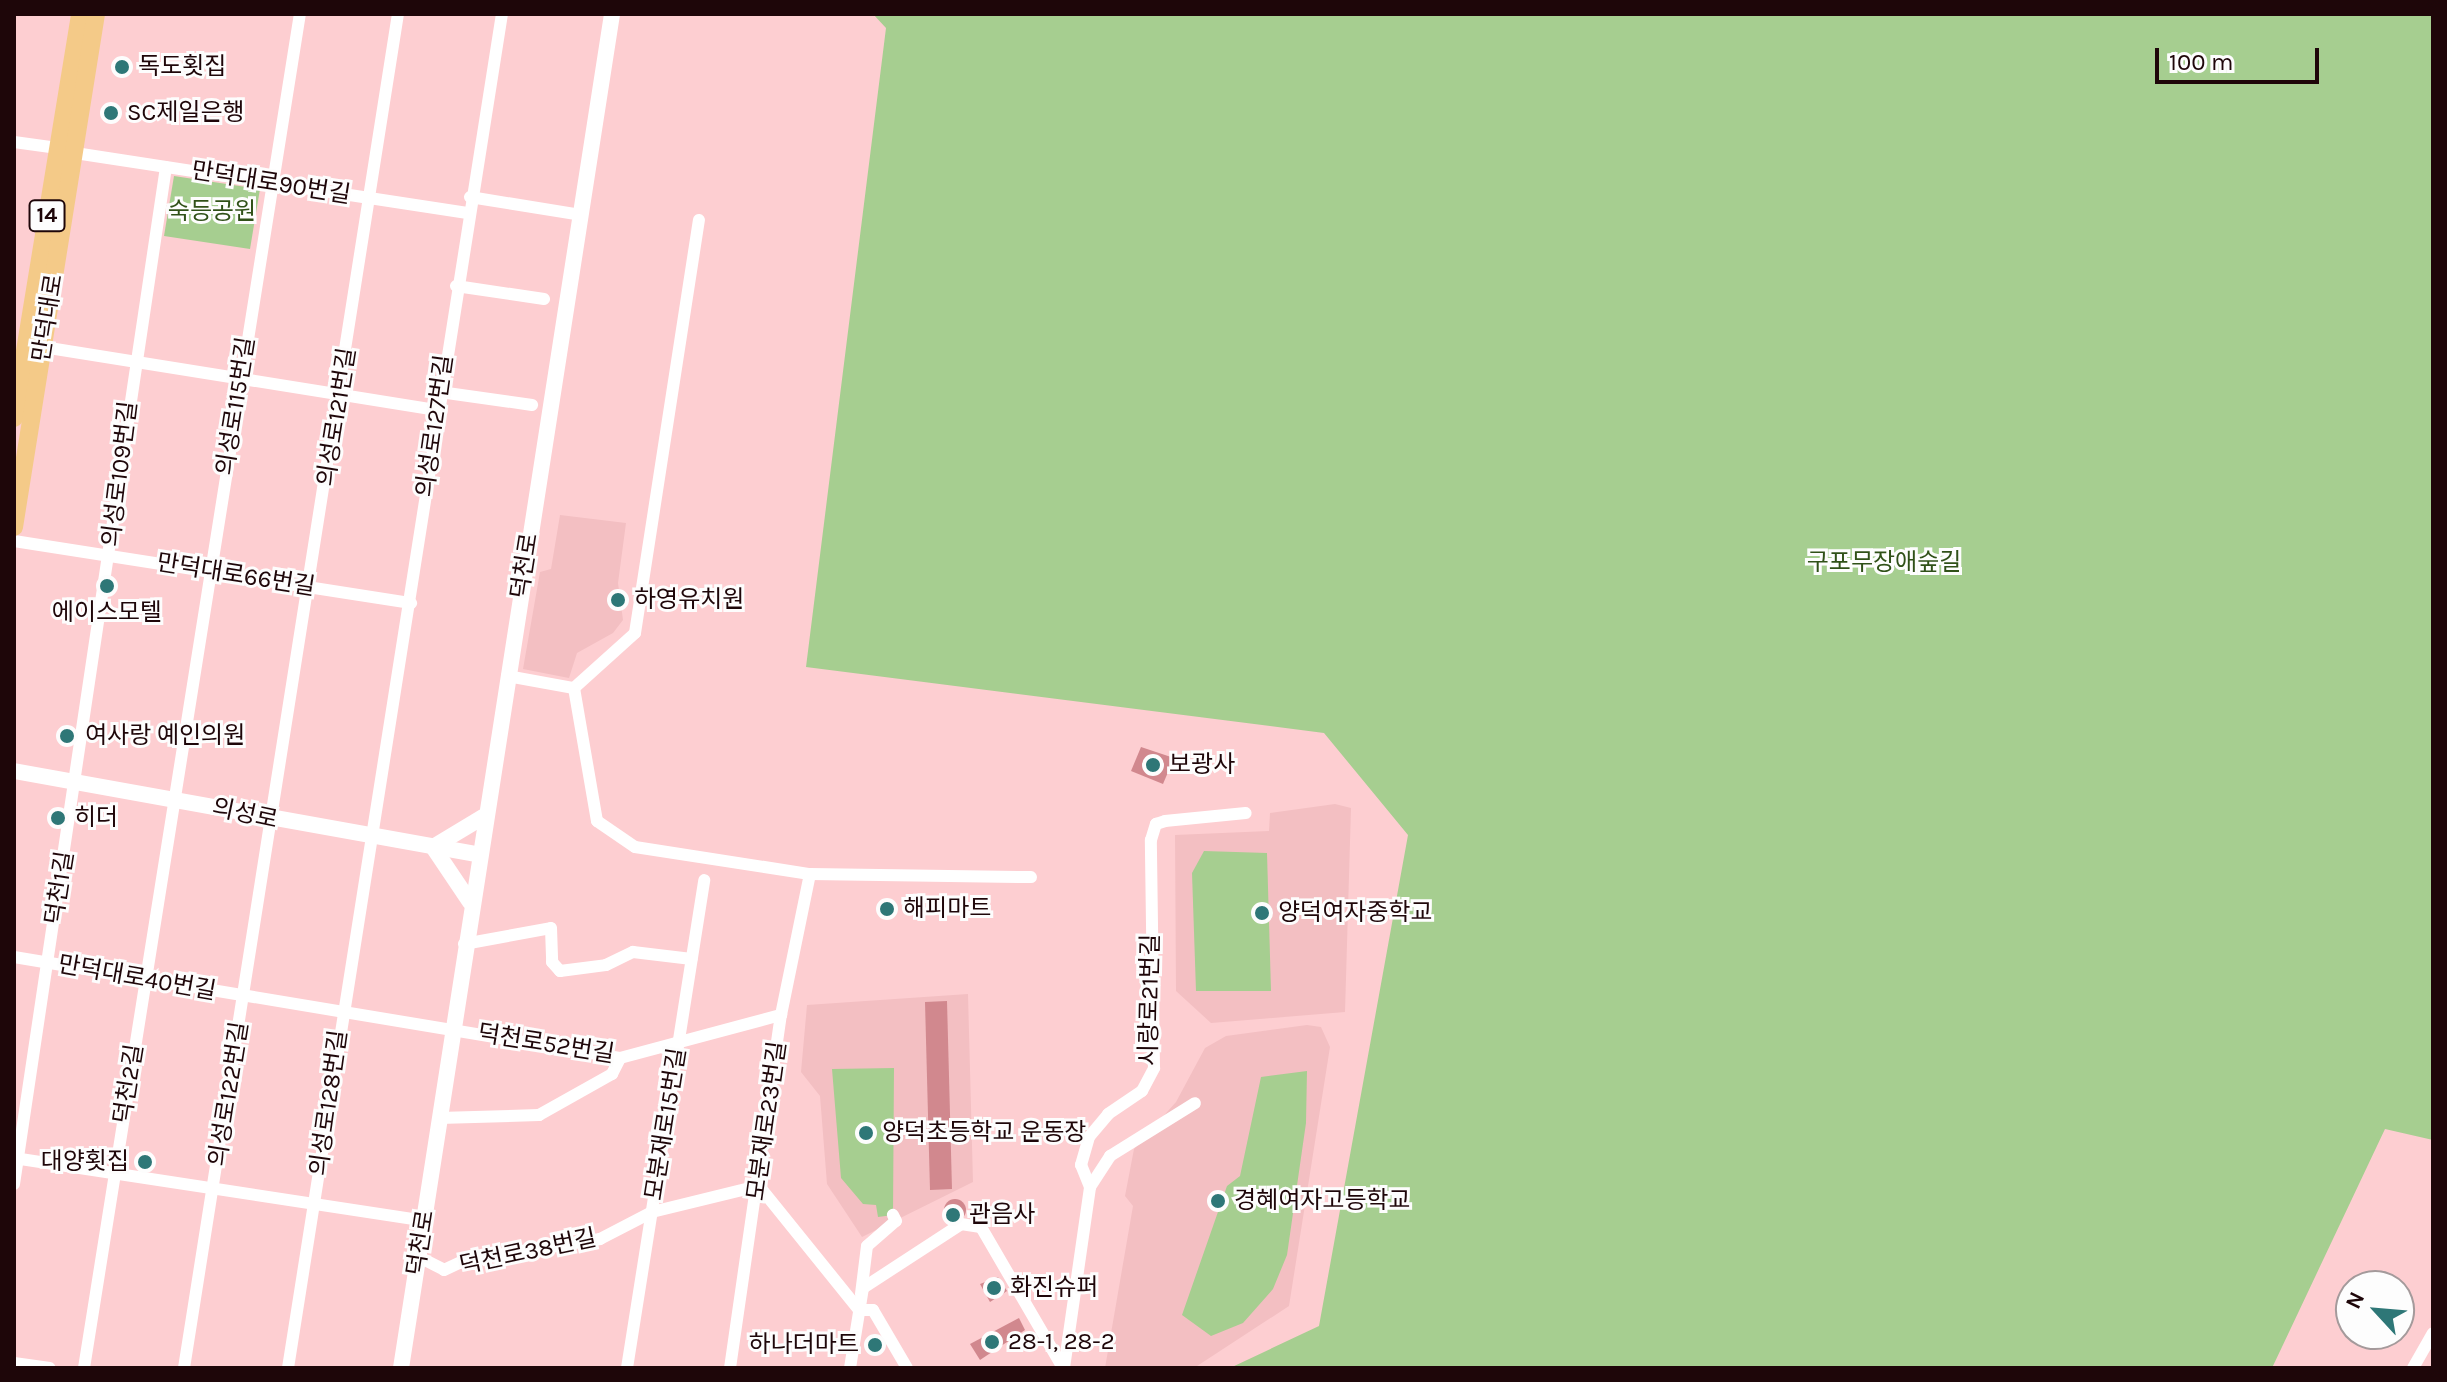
<!DOCTYPE html>
<html>
<head>
<meta charset="utf-8">
<style>
	body { margin:0 }
	#map { position:relative; width:2447px; height:1382px; overflow:hidden; background:#fdced1; font-family:Karla,"Noto Sans KR",sans-serif }
	div>[style] { position:absolute }
	[style*='--x'] { left:calc(var(--x)*1px); top:calc(var(--y)*1px); width:calc(var(--w)*1px); rotate:calc(var(--a)*1deg) }
	.built>* { inset:0; background:#f3bfc2 }
	.green>* { inset:0; background:#a6ce90 }
	.building>* { inset:0; background:#d1888e }
	.round { border-radius:50% }
	.minor>* { height:12px; margin:-6px; padding:0 6px; transform-origin:6px; border-radius:6px; background:#fff }
	.secondary>* { height:16px; margin:-8px; padding:0 8px; transform-origin:8px; border-radius:8px; background:#fff }
	.primary>* { height:18px; margin:-9px; padding:0 9px; transform-origin:9px; border-radius:9px; background:#f4ca88 }
	.dots>* { width:22px; height:22px; translate:-50% -50%; box-sizing:border-box; border:4px solid #fdfdfd; border-radius:50% }
	span { translate:-50% -50%; white-space:nowrap; text-align:center; line-height:1.15; -webkit-text-stroke:6px #fdfdfd; paint-order:stroke }
	.shield-label span { padding:2px 6px; background:#fdfdfd; border:2px solid; border-radius:6px; -webkit-text-stroke-width:0 }
	.shield-label { font-size:22px; color:#1e0609; font-weight:700 }
	.poi-label { font-size:24px; color:#1e0609 }
	.left { translate:0 -50%; text-align:left }
	.right { translate:-100% -50%; text-align:right }
	.street-label { font-size:24px; color:#1e0609 }
	.park-label { font-size:24px; color:#305118 }
	.frame { position:absolute; inset:0; border:16px solid #1e0609; pointer-events:none }
	.north { position:absolute; left:2335px; top:1270px; width:80px; height:80px; box-sizing:border-box; background:#fdfdfd; border:2px solid #a49a9b; border-radius:50%; rotate:296deg; font-size:22px; font-weight:700; line-height:32px; text-align:center; color:#1e0609 }
	.north::after { content:''; display:block; margin:auto; width:28px; height:36px; background:#2e7777; clip-path:polygon(50% 0,100% 100%,50% 72%,0 100%) }
	.scale { position:absolute; left:2155px; top:48px; width:164px; height:36px; box-sizing:border-box; border:4px solid #1e0609; border-top:0; padding-left:10px; font-size:24px; line-height:28px; white-space:nowrap; color:#1e0609; -webkit-text-stroke:6px #fdfdfd; paint-order:stroke }
</style>
</head>
<body>
<div id="map">
	<div class="built">
		<div style="clip-path:polygon(560px 515px,626px 523px,618px 583px,623px 620px,613px 633px,577px 653px,569px 678px,523px 669px,540px 572px,551px 569px)"></div>
		<div style="clip-path:polygon(1335px 804px,1351px 808px,1345px 1012px,1211px 1023px,1176px 991px,1175px 835px,1269px 831px,1270px 813px)"></div>
		<div style="clip-path:polygon(968px 994px,973px 1182px,862px 1237px,827px 1184px,820px 1096px,801px 1072px,807px 1005px)"></div>
		<div style="clip-path:polygon(1307px 1025px,1321px 1027px,1330px 1047px,1289px 1306px,1194px 1368px,1105px 1368px,1133px 1206px,1125px 1196px,1134px 1149px,1176px 1102px,1205px 1048px,1226px 1036px)"></div>
	</div>
	<div class="green">
		<div style="clip-path:polygon(873px 14px,2433px 14px,2433px 1140px,2385px 1129px,2272px 1368px,1230px 1368px,1319px 1326px,1408px 835px,1324px 733px,806px 667px,886px 28px)"></div>
		<div style="clip-path:polygon(174px 176px,260px 189px,250px 249px,164px 236px)"></div>
		<div style="clip-path:polygon(1204px 851px,1267px 853px,1271px 991px,1196px 991px,1192px 873px)"></div>
		<div style="clip-path:polygon(894px 1068px,893px 1215px,878px 1217px,876px 1205px,863px 1204px,841px 1178px,832px 1069px)"></div>
		<div style="clip-path:polygon(1307px 1071px,1306px 1123px,1287px 1255px,1273px 1289px,1243px 1323px,1211px 1336px,1182px 1315px,1227px 1186px,1240px 1176px,1261px 1077px)"></div>
	</div>
	<div class="building">
		<div style="clip-path:polygon(1141px 747px,1174px 758px,1163px 784px,1131px 771px)"></div>
		<div style="clip-path:polygon(947px 1001px,952px 1189px,930px 1190px,925px 1002px)"></div>
		<div class="round" style="left:944px;top:1199px;width:22px;height:22px"></div>
		<div style="clip-path:polygon(998px 1277px,1007px 1291px,990px 1302px,980px 1284px)"></div>
		<div style="clip-path:polygon(1019px 1318px,1025px 1330px,980px 1360px,970px 1344px)"></div>
	</div>
	<div class="minor">
		<div style="--x:14;--y:142;--w:44;--a:7.8"></div>
		<div style="--x:75;--y:153;--w:397;--a:8.7"></div>
		<div style="--x:470;--y:197;--w:112;--a:9.2"></div>
		<div style="--x:456;--y:286;--w:89;--a:8.4"></div>
		<div style="--x:43;--y:347;--w:399;--a:9.1"></div>
		<div style="--x:440;--y:392;--w:93;--a:8"></div>
		<div style="--x:14;--y:541;--w:402;--a:8.9"></div>
		<div style="--x:507;--y:676;--w:68;--a:10.2"></div>
		<div style="--x:574;--y:688;--w:135;--a:80.2"></div>
		<div style="--x:597;--y:821;--w:46;--a:34.4"></div>
		<div style="--x:635;--y:847;--w:177;--a:8.8"></div>
		<div style="--x:810;--y:874;--w:221;--a:0.8"></div>
		<div style="--x:574;--y:688;--w:82;--a:-42"></div>
		<div style="--x:635;--y:633;--w:418;--a:-81.2"></div>
		<div style="--x:464;--y:944;--w:88;--a:-10.4"></div>
		<div style="--x:551;--y:928;--w:34;--a:88"></div>
		<div style="--x:552;--y:962;--w:12;--a:48"></div>
		<div style="--x:560;--y:971;--w:46;--a:-7.4"></div>
		<div style="--x:606;--y:965;--w:30;--a:-26"></div>
		<div style="--x:633;--y:952;--w:59;--a:6.8"></div>
		<div style="--x:14;--y:957;--w:614;--a:9.46"></div>
		<div style="--x:620;--y:1058;--w:167;--a:-15"></div>
		<div style="--x:439;--y:1118;--w:100;--a:-1.7"></div>
		<div style="--x:539;--y:1115;--w:84;--a:-29.3"></div>
		<div style="--x:612;--y:1074;--w:18;--a:-63"></div>
		<div style="--x:14;--y:1158;--w:416;--a:8.7"></div>
		<div style="--x:14;--y:1184;--w:1028;--a:-81.5"></div>
		<div style="--x:1090;--y:1187;--w:37;--a:-57"></div>
		<div style="--x:1110;--y:1156;--w:100;--a:-31.9"></div>
		<div style="--x:419;--y:1257;--w:28;--a:27"></div>
		<div style="--x:444;--y:1270;--w:23;--a:-25"></div>
		<div style="--x:465;--y:1260;--w:137;--a:-8.8"></div>
		<div style="--x:600;--y:1239;--w:59;--a:-27.4"></div>
		<div style="--x:652;--y:1212;--w:110;--a:-13.7"></div>
		<div style="--x:759;--y:1186;--w:159;--a:51.1"></div>
		<div style="--x:861;--y:1294;--w:48;--a:-82.9"></div>
		<div style="--x:867;--y:1246;--w:38;--a:-41"></div>
		<div style="--x:896;--y:1221;--w:7;--a:-117"></div>
		<div style="--x:859;--y:1310;--w:14;--a:0"></div>
		<div style="--x:873;--y:1310;--w:67;--a:59.6"></div>
		<div style="--x:14;--y:1363;--w:36;--a:8"></div>
		<div style="--x:84;--y:1368;--w:1371;--a:-80.94"></div>
		<div style="--x:184;--y:1368;--w:1371;--a:-81.02"></div>
		<div style="--x:288;--y:1368;--w:1371;--a:-81.02"></div>
		<div style="--x:627;--y:1368;--w:494;--a:-81"></div>
		<div style="--x:730;--y:1368;--w:357;--a:-81.8"></div>
		<div style="--x:781;--y:1015;--w:144;--a:-78.4"></div>
		<div style="--x:850;--y:1368;--w:81;--a:-80.8"></div>
		<div style="--x:863;--y:1288;--w:117;--a:-33.1"></div>
		<div style="--x:961;--y:1224;--w:20;--a:9"></div>
		<div style="--x:981;--y:1227;--w:163;--a:59.8"></div>
		<div style="--x:1064;--y:1368;--w:183;--a:-81.8"></div>
		<div style="--x:1090;--y:1187;--w:24;--a:-112"></div>
		<div style="--x:1081;--y:1165;--w:29;--a:-74"></div>
		<div style="--x:1089;--y:1137;--w:30;--a:-50"></div>
		<div style="--x:1108;--y:1114;--w:41;--a:-34.1"></div>
		<div style="--x:1142;--y:1091;--w:26;--a:-62"></div>
		<div style="--x:1154;--y:1068;--w:228;--a:-90.8"></div>
		<div style="--x:1151;--y:840;--w:17;--a:-73"></div>
		<div style="--x:1156;--y:824;--w:9;--a:-18"></div>
		<div style="--x:1165;--y:821;--w:81;--a:-5.6"></div>
		<div style="--x:2413;--y:1368;--w:40;--a:-60.3"></div>
	</div>
	<div class="secondary">
		<div style="--x:14;--y:771;--w:470;--a:10.2"></div>
		<div style="--x:470;--y:902;--w:66;--a:-123.9"></div>
		<div style="--x:433;--y:847;--w:58;--a:-31"></div>
		<div style="--x:401;--y:1368;--w:1370;--a:-81.14"></div>
	</div>
	<div class="primary">
		<div style="--x:14;--y:418;--w:409;--a:-80.7"></div>
		<div style="--x:14;--y:527;--w:520;--a:-80.92"></div>
	</div>
	<div class="dots">
		<div style="left:122px;top:67px;background:#2e7777"></div>
		<div style="left:111px;top:113px;background:#2e7777"></div>
		<div style="left:107px;top:586px;background:#2e7777"></div>
		<div style="left:618px;top:600px;background:#2e7777"></div>
		<div style="left:67px;top:736px;background:#2e7777"></div>
		<div style="left:1153px;top:765px;background:#2e7777"></div>
		<div style="left:58px;top:818px;background:#2e7777"></div>
		<div style="left:887px;top:909px;background:#2e7777"></div>
		<div style="left:1262px;top:913px;background:#2e7777"></div>
		<div style="left:866px;top:1133px;background:#2e7777"></div>
		<div style="left:145px;top:1162px;background:#2e7777"></div>
		<div style="left:1218px;top:1201px;background:#2e7777"></div>
		<div style="left:953px;top:1215px;background:#2e7777"></div>
		<div style="left:994px;top:1288px;background:#2e7777"></div>
		<div style="left:992px;top:1342px;background:#2e7777"></div>
		<div style="left:875px;top:1345px;background:#2e7777"></div>
	</div>
	<div class="shield-label">
		<span style="left:47px;top:216px">14</span>
	</div>
	<div class="poi-label">
		<span class="left" style="left:138px;top:67px">독도횟집</span>
		<span class="left" style="left:127px;top:113px">SC제일은행</span>
		<span class="left" style="left:634px;top:600px">하영유치원</span>
		<span style="left:107px;top:613px">에이스모텔</span>
		<span class="left" style="left:85px;top:736px">여사랑 예인의원</span>
		<span class="left" style="left:1169px;top:765px">보광사</span>
		<span class="left" style="left:74px;top:818px">히더</span>
		<span class="left" style="left:903px;top:909px">해피마트</span>
		<span class="left" style="left:1278px;top:913px">양덕여자중학교</span>
		<span class="left" style="left:882px;top:1133px">양덕초등학교 운동장</span>
		<span class="right" style="left:129px;top:1162px">대양횟집</span>
		<span class="left" style="left:1234px;top:1201px">경혜여자고등학교</span>
		<span class="left" style="left:969px;top:1215px">관음사</span>
		<span class="left" style="left:1010px;top:1288px">화진슈퍼</span>
		<span class="left" style="left:1008px;top:1342px">28-1, 28-2</span>
		<span class="right" style="left:859px;top:1345px">하나더마트</span>
	</div>
	<div class="street-label">
		<span style="left:271px;top:183px;rotate:9deg">만덕대로90번길</span>
		<span style="left:48px;top:318px;rotate:-81deg">만덕대로</span>
		<span style="left:236px;top:406px;rotate:-81deg">의성로115번길</span>
		<span style="left:337px;top:417px;rotate:-81deg">의성로121번길</span>
		<span style="left:435px;top:426px;rotate:-82deg">의성로127번길</span>
		<span style="left:120px;top:474px;rotate:-83deg">의성로109번길</span>
		<span style="left:525px;top:566px;rotate:-81deg">덕천로</span>
		<span style="left:236px;top:575px;rotate:9deg">만덕대로66번길</span>
		<span style="left:245px;top:814px;rotate:12deg">의성로</span>
		<span style="left:60px;top:888px;rotate:-81deg">덕천1길</span>
		<span style="left:137px;top:978px;rotate:10deg">만덕대로40번길</span>
		<span style="left:1150px;top:1000px;rotate:-89deg">시랑로21번길</span>
		<span style="left:546px;top:1044px;rotate:9deg">덕천로52번길</span>
		<span style="left:129px;top:1084px;rotate:-81deg">덕천2길</span>
		<span style="left:229px;top:1094px;rotate:-81deg">의성로122번길</span>
		<span style="left:329px;top:1103px;rotate:-82deg">의성로128번길</span>
		<span style="left:767px;top:1121px;rotate:-82deg">모분재로23번길</span>
		<span style="left:666px;top:1124px;rotate:-81deg">모분재로15번길</span>
		<span style="left:421px;top:1243px;rotate:-81deg">덕천로</span>
		<span style="left:528px;top:1252px;rotate:-12deg">덕천로38번길</span>
	</div>
	<div class="park-label">
		<span style="left:212px;top:212px">숙등공원</span>
		<span style="left:1884px;top:563px">구포무장애숲길</span>
	</div>
	<div class="frame"></div>
	<div class="north">N</div>
	<div class="scale">100 m</div>
</div>
</body>
</html>
